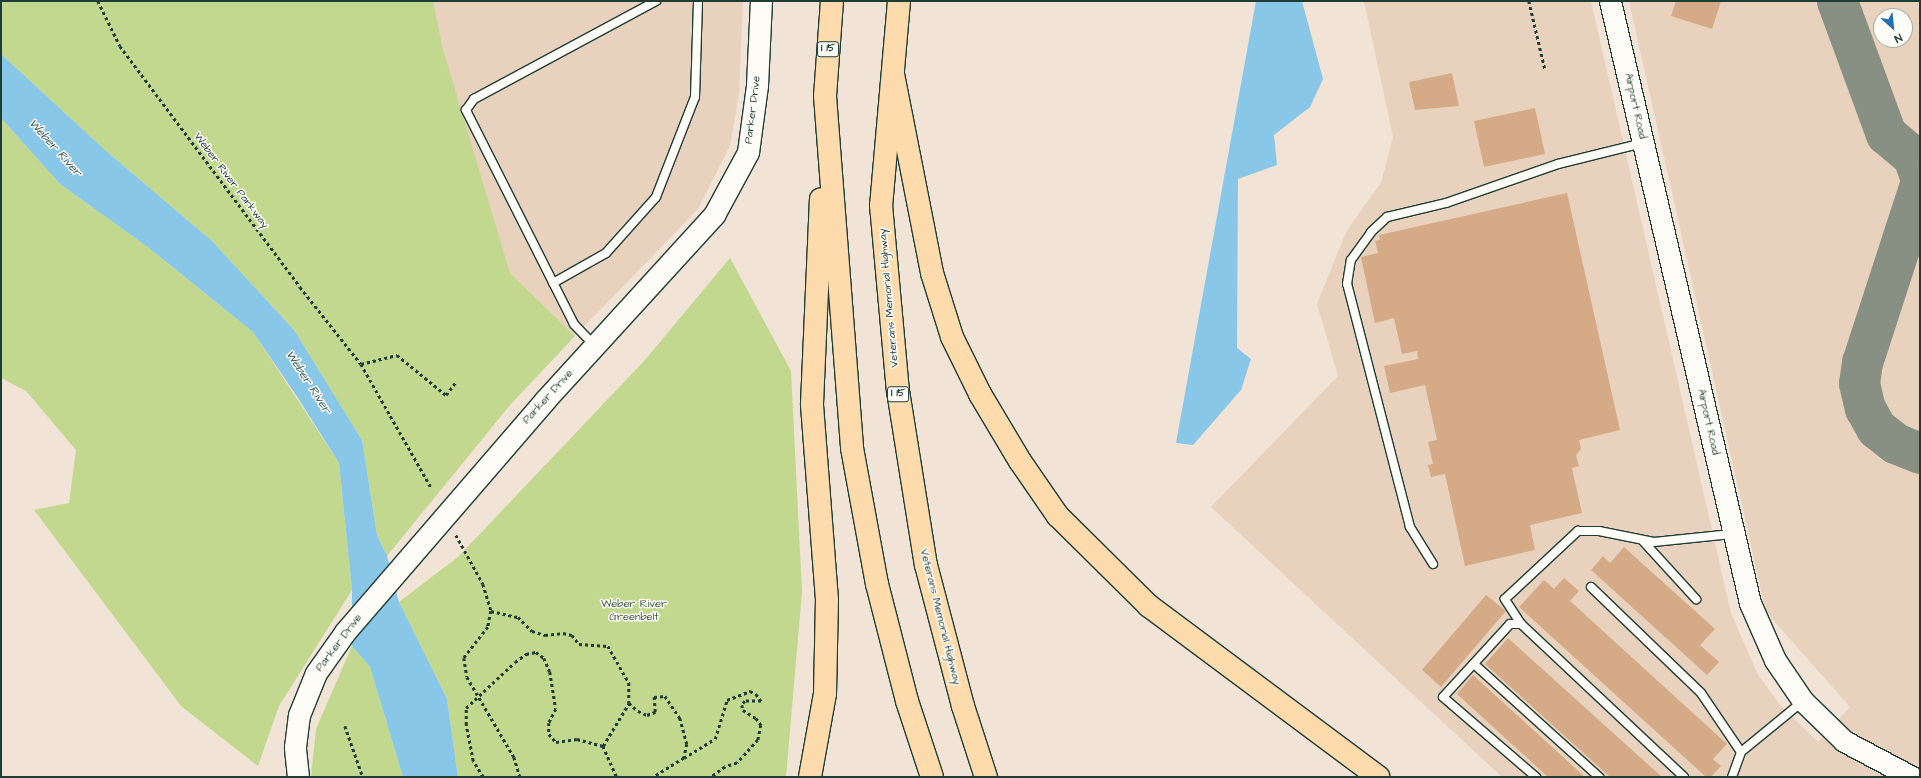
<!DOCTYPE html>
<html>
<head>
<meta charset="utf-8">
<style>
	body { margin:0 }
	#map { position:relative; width:1921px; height:778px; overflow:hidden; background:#f1e3d5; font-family:"Architects Daughter",sans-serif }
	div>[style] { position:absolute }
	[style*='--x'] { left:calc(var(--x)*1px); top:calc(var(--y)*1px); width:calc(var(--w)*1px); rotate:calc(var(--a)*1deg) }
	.built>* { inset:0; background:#e9d2bd }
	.green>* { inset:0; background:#c1d88e }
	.water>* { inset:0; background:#89c7e9 }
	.taxiway>* { height:41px; margin:-20.5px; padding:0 20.5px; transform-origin:20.5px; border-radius:20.5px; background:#889084 }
	.building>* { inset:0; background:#d5aa86 }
	.path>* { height:2.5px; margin-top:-1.25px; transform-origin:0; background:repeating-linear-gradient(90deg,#1f3d34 0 3px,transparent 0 6px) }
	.roads { filter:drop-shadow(1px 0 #1f3d34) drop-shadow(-1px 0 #1f3d34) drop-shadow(0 1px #1f3d34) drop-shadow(0 -1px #1f3d34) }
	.service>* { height:8px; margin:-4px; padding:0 4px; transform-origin:4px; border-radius:4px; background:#fdfcf7 }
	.tertiary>* { height:21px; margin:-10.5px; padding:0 10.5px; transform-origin:10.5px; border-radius:10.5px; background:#fdfcf7 }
	.motorway>* { height:22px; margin:-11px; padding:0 11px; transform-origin:11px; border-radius:11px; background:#fedbac }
	span { translate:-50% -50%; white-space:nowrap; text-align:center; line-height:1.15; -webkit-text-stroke:3px #fdfcf7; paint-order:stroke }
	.shield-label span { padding:1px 3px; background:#fdfcf7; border:1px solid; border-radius:3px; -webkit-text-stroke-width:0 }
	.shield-label { font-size:10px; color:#1f3d34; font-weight:700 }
	.street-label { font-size:11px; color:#1f3d34 }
	.park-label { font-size:11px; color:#3f5c46 }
	.water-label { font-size:12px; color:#3a6061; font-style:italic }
	.frame { position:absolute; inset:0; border:2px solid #1f3d34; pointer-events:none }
	.north { position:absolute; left:1873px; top:8px; width:40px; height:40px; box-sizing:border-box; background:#fdfcf7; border:1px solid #a4b0a9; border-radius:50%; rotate:153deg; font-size:11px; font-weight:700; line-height:16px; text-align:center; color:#1f3d34 }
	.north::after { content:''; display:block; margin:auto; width:14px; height:18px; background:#1f6fb2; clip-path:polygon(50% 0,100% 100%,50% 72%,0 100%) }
</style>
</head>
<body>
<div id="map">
	<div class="built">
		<div style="clip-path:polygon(430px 1px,743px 1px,739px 93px,730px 146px,698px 209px,575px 336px,510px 273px,438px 44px)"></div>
		<div style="clip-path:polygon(evenodd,1364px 1px,1591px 1px,1731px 613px,1757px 673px,1780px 705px,1818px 742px,1850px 707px,1766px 612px,1629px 1px,1920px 1px,1920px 777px,1502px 777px,1211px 507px,1338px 376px,1317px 304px,1347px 230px,1381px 183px,1393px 137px,1364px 1px,1881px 16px,1905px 16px,1905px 40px,1881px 40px,1881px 16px)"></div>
	</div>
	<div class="green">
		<div style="clip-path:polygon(1px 1px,433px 1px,442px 46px,510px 273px,575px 336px,510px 405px,387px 556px,377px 535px,362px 440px,294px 330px,212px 241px,105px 150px,1px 54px)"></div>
		<div style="clip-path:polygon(1px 118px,60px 184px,149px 248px,253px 332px,339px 463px,352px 590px,279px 706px,258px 766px,181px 706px,34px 510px,69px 503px,76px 450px,26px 391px,1px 378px)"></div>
		<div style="clip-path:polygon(730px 258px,791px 371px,802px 592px,786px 777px,458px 777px,447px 699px,399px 602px,458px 557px,645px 360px)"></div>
		<div style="clip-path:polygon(352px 646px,370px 667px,403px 777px,311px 777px,316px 729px)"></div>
	</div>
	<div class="water">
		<div style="clip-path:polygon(1256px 1px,1302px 1px,1323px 79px,1310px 107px,1274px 135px,1277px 165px,1238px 179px,1237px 348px,1251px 359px,1241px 390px,1193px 445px,1176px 443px)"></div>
		<div style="clip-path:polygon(1px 54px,105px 150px,212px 241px,294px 330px,362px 440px,377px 535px,387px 556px,399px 602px,447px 699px,458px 777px,403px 777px,370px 667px,352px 646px,352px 590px,339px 463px,298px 398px,253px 332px,149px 248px,60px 184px,1px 118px)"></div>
	</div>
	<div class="taxiway">
		<div style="--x:1837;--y:1;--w:142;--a:69.8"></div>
		<div style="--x:1886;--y:134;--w:35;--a:40"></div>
		<div style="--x:1913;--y:157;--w:20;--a:70"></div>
		<div style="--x:1920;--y:184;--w:187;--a:108"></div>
		<div style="--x:1862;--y:362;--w:21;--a:98"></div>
		<div style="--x:1859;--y:383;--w:26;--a:77"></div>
		<div style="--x:1865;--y:408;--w:23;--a:61"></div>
		<div style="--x:1876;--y:428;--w:24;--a:38"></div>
		<div style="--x:1895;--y:443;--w:27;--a:22"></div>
	</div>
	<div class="building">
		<div style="clip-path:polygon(1676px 1px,1721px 1px,1712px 29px,1671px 16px)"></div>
		<div style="clip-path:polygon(1452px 73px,1459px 106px,1415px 110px,1409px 82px)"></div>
		<div style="clip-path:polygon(1535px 108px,1545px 154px,1484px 167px,1474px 121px)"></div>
		<div style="clip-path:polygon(1567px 193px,1620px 430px,1579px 440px,1581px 449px,1576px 455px,1579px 466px,1572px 468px,1582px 513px,1530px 525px,1535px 550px,1465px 566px,1445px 474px,1431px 477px,1428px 465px,1433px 464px,1428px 442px,1437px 440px,1425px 385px,1390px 393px,1384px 366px,1418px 359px,1417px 351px,1402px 354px,1394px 318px,1375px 323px,1361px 257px,1378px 253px,1375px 241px,1380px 240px,1379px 235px)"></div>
		<div style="clip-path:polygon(1624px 547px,1715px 629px,1700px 645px,1719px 662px,1707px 675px,1591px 570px,1603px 556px,1610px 563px)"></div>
		<div style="clip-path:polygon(1564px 578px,1579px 591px,1570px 601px,1727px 744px,1713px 759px,1721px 766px,1711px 777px,1706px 777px,1519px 607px,1544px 580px,1554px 589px)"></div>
		<div style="clip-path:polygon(1486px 595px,1506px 611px,1441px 687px,1422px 670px)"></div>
		<div style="clip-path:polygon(1508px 638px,1662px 777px,1610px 777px,1485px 664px)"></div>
		<div style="clip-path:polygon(1473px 675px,1585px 777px,1548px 777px,1457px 694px)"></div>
	</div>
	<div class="path">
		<div style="--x:98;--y:1;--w:50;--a:63.9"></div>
		<div style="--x:120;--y:46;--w:301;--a:53.2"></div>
		<div style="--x:300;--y:287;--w:98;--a:51.6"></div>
		<div style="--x:361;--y:364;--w:142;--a:60.4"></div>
		<div style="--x:1529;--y:1;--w:70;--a:76.8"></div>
		<div style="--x:361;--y:364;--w:37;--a:-14"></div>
		<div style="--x:397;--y:355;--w:63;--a:39.2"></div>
		<div style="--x:446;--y:395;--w:15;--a:-53"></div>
		<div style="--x:456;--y:535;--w:56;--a:61.1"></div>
		<div style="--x:483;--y:584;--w:28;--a:73"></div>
		<div style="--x:491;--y:611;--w:16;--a:101"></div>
		<div style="--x:488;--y:627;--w:39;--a:128"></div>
		<div style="--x:464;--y:658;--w:19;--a:81"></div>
		<div style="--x:467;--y:677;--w:93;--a:59.6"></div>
		<div style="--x:514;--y:757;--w:21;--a:73"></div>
		<div style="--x:491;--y:611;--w:28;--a:13"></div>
		<div style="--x:518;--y:617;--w:20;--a:45"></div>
		<div style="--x:532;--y:631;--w:14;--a:17"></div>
		<div style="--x:545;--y:635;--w:18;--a:-6"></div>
		<div style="--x:563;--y:633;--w:9;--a:13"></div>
		<div style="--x:572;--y:635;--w:11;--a:52"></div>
		<div style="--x:579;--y:644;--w:29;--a:4"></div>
		<div style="--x:608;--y:646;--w:43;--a:60.4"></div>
		<div style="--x:629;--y:683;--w:20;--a:90"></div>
		<div style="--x:629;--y:703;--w:12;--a:42"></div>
		<div style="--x:638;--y:711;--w:10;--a:24"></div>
		<div style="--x:647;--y:715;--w:9;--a:-21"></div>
		<div style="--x:655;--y:712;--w:15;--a:-94"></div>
		<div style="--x:654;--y:697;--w:11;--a:-5"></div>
		<div style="--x:665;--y:696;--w:27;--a:56"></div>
		<div style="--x:680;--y:718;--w:27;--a:75"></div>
		<div style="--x:687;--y:744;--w:14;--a:102"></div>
		<div style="--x:684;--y:758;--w:36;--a:148"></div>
		<div style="--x:345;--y:726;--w:54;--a:70.6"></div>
		<div style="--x:603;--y:746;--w:50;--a:-58.8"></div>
		<div style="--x:684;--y:758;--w:36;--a:-32"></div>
		<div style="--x:715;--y:739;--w:41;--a:-72.9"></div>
		<div style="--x:727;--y:700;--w:25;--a:-21"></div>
		<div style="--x:750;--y:691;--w:7;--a:27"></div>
		<div style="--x:756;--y:694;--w:9;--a:54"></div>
		<div style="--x:761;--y:701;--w:16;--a:180"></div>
		<div style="--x:745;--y:701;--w:5;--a:127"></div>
		<div style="--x:742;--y:705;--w:5;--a:79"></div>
		<div style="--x:743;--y:710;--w:15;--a:32"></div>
		<div style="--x:756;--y:718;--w:9;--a:54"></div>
		<div style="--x:761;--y:725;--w:15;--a:101"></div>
		<div style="--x:758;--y:740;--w:31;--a:132"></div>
		<div style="--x:737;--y:763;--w:13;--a:162"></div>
		<div style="--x:725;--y:767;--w:17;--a:144"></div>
		<div style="--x:483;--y:777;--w:19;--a:-122"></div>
		<div style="--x:473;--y:761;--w:37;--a:-101"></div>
		<div style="--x:466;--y:725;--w:17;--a:-90"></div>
		<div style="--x:466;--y:708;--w:67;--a:-43.2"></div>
		<div style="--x:515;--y:662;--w:14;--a:-36"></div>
		<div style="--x:526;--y:654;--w:10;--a:-11"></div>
		<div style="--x:536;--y:652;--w:10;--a:37"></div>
		<div style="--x:544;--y:658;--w:15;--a:67"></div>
		<div style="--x:550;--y:672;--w:37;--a:81"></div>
		<div style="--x:556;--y:709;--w:16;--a:117"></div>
		<div style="--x:549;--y:723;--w:11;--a:90"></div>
		<div style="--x:549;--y:734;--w:11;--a:49"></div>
		<div style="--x:556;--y:742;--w:21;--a:-8"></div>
		<div style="--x:577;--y:739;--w:27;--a:15"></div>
		<div style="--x:603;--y:746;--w:34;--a:66"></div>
		<div style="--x:586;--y:777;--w:7;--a:0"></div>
	</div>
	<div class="roads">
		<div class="service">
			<div style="--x:553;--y:283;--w:61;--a:-29.5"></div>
			<div style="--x:606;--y:253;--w:75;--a:-48.2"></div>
			<div style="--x:656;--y:197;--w:107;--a:-68.7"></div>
			<div style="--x:695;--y:97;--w:96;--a:-88.2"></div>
			<div style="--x:594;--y:345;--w:29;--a:-134"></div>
			<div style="--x:574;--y:324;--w:240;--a:-116.8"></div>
			<div style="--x:466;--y:110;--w:14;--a:-54"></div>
			<div style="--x:474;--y:99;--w:207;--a:-28.3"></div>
			<div style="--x:1643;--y:541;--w:79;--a:47.6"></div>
			<div style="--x:1433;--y:564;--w:44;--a:-121.9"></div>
			<div style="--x:1410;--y:527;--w:251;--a:-104.5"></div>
			<div style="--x:1347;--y:284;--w:24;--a:-81"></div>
			<div style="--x:1351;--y:260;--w:34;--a:-54"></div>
			<div style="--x:1371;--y:232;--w:22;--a:-43"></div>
			<div style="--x:1387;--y:217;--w:61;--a:-13.3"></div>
			<div style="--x:1446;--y:203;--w:119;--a:-19.2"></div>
			<div style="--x:1558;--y:164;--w:88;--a:-13.9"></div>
			<div style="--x:1591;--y:587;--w:153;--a:43.9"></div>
			<div style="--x:1701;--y:693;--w:71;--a:55.9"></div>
			<div style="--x:1521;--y:624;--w:11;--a:180"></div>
			<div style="--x:1510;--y:624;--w:99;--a:132.5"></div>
			<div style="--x:1443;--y:697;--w:123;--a:40.7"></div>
			<div style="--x:1474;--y:664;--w:169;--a:42.1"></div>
			<div style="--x:1684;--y:777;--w:224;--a:-136.8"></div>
			<div style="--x:1521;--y:624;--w:30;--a:-123"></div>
			<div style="--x:1505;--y:599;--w:100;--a:-43"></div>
			<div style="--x:1578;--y:531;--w:21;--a:0"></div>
			<div style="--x:1599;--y:531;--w:56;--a:11.3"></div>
			<div style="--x:1654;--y:542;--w:78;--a:-5.9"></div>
			<div style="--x:1732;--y:777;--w:27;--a:-70"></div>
			<div style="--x:1741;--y:752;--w:79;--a:-39.3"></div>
		</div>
		<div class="tertiary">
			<div style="--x:1610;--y:1;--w:618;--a:76.91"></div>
			<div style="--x:1750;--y:603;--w:62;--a:66.3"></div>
			<div style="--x:1775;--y:660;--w:50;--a:55.7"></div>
			<div style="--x:1803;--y:701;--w:57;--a:44.3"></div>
			<div style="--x:1844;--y:741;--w:77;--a:27.9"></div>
			<div style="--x:298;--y:777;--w:30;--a:-96"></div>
			<div style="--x:295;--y:747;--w:32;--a:-83"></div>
			<div style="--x:299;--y:715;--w:45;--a:-68"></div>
			<div style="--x:316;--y:673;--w:50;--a:-54.7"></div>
			<div style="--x:345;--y:632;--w:306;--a:-49.2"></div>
			<div style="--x:545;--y:400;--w:251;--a:-47.6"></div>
			<div style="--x:714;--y:215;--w:72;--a:-61.6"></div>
			<div style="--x:748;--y:152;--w:68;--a:-82.3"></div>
			<div style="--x:757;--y:85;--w:84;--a:-87.3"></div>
		</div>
		<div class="motorway">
			<div style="--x:832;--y:1;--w:95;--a:94.2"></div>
			<div style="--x:825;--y:96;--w:353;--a:85.6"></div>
			<div style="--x:852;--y:448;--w:138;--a:79.6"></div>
			<div style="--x:877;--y:584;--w:121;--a:75.6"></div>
			<div style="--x:907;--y:701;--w:80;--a:71.8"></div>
			<div style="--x:899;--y:1;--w:205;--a:95"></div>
			<div style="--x:881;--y:205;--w:187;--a:84.8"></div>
			<div style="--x:898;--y:391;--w:176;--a:80.9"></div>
			<div style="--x:926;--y:565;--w:146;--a:75.3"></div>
			<div style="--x:963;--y:706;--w:75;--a:72.1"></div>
			<div style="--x:893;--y:74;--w:203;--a:78.9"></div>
			<div style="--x:932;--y:273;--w:67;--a:72.6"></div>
			<div style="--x:952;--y:337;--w:64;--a:63.8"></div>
			<div style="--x:980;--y:394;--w:78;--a:59.2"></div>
			<div style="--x:1020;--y:461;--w:67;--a:55.4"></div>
			<div style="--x:1058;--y:516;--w:128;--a:44.7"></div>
			<div style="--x:1149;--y:606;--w:286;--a:36.7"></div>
			<div style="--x:810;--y:777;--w:84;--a:-79.8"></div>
			<div style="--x:825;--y:694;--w:94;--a:-88.8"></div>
			<div style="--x:827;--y:600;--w:197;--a:-94.4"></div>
			<div style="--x:812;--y:404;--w:205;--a:-87.5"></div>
		</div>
	</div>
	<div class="shield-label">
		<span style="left:828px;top:49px">I 15</span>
		<span style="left:898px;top:394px">I 15</span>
	</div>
	<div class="street-label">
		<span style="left:1635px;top:106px;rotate:77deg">Airport Road</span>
		<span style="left:753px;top:110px;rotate:-83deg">Parker Drive</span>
		<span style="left:231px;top:181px;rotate:53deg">Weber River Parkway</span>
		<span style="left:889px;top:298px;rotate:-95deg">Veterans Memorial Highway</span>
		<span style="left:548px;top:397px;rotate:-48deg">Parker Drive</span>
		<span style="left:1708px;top:422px;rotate:77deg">Airport Road</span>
		<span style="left:940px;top:617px;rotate:76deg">Veterans Memorial Highway</span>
		<span style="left:339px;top:643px;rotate:-53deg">Parker Drive</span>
	</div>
	<div class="park-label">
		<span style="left:634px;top:611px">Weber River<br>Greenbelt</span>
	</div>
	<div class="water-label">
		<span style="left:55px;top:148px;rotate:48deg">Weber River</span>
		<span style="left:308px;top:382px;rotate:57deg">Weber River</span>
	</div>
	<div class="frame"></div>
	<div class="north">N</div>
</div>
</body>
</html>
